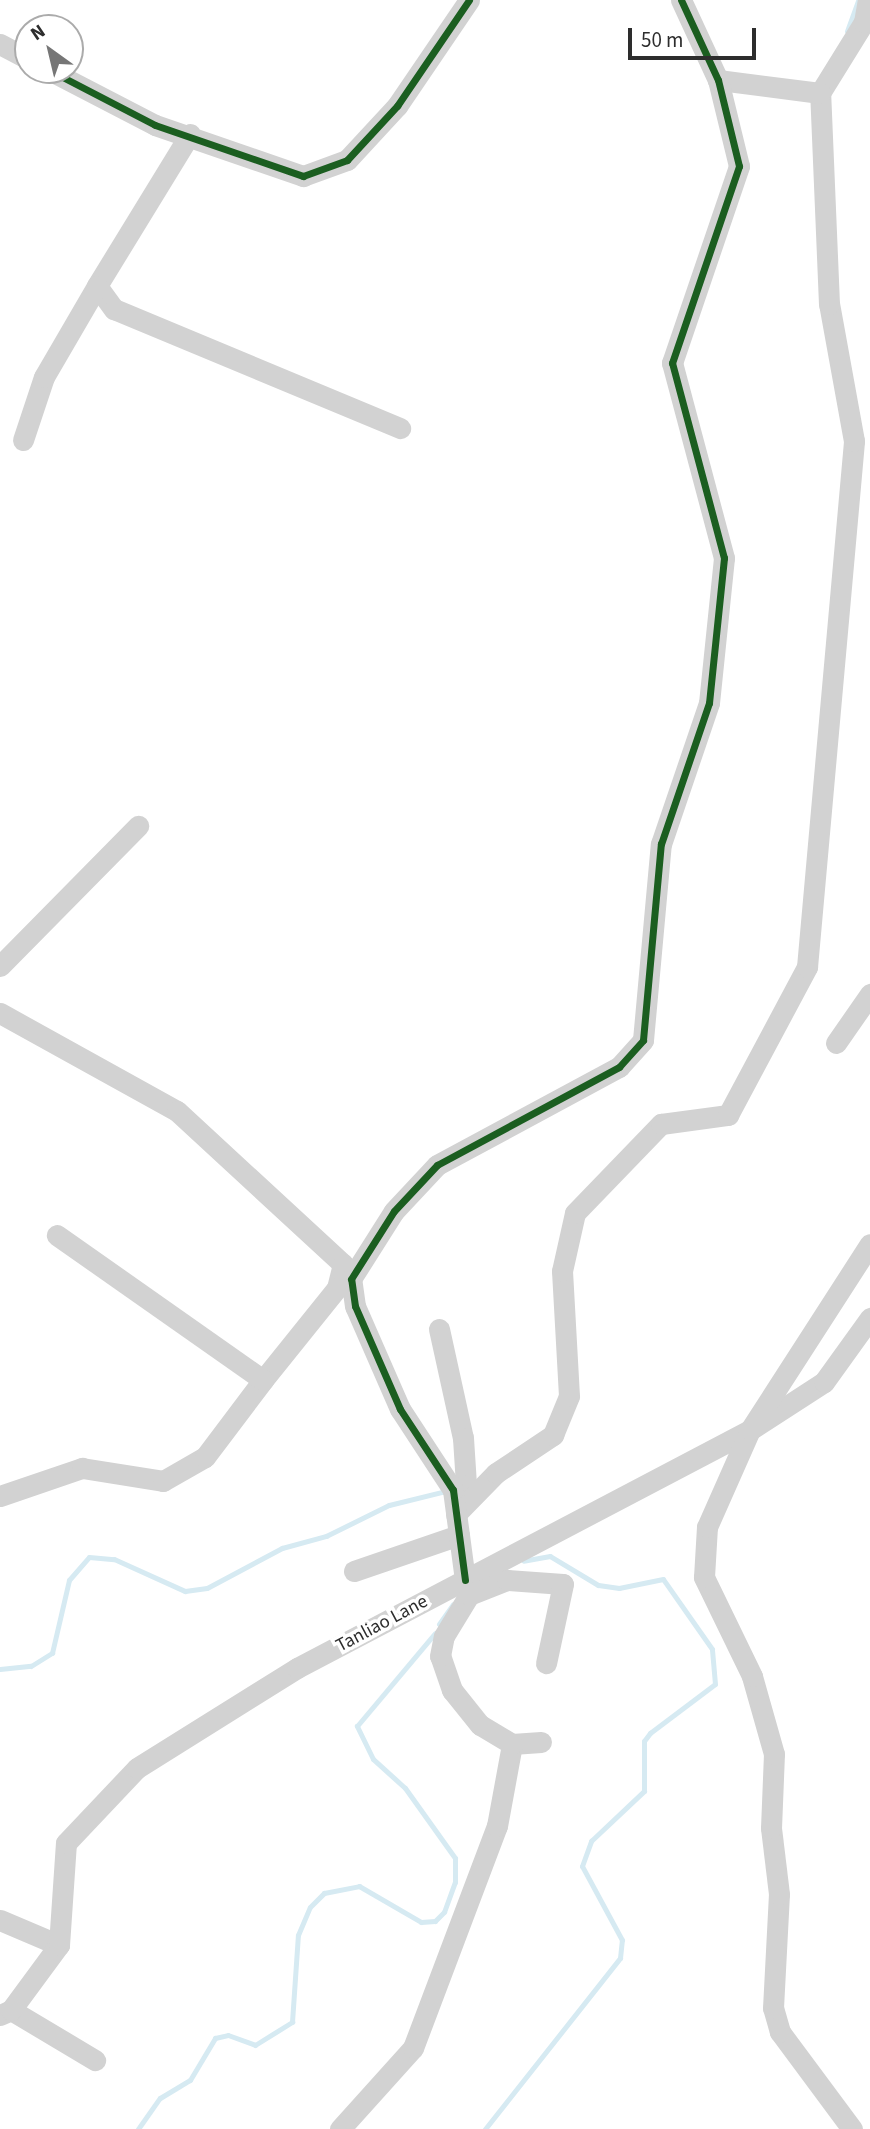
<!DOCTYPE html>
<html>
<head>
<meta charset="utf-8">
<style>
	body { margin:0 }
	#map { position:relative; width:870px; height:2129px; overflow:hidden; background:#fff; font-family:"Source Sans 3",sans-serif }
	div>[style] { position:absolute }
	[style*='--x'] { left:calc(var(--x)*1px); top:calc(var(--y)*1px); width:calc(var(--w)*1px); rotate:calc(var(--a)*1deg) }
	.stream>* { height:5px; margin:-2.5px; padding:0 2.5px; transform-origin:2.5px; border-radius:2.5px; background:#d6eaf2 }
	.minor>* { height:21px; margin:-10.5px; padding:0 10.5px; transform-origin:10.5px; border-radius:10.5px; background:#d2d2d2 }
	.cycleway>* { height:7px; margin:-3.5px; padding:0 3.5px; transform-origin:3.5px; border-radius:3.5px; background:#1b5e20 }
	span { translate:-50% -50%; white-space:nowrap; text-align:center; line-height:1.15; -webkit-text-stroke:7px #fff; paint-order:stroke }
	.street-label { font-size:19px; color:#2d2d2d }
	.north { position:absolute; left:14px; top:14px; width:70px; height:70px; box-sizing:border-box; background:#fff; border:2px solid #ababab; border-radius:50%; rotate:326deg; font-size:19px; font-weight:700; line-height:28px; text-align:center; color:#2d2d2d }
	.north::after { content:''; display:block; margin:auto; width:24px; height:32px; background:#767676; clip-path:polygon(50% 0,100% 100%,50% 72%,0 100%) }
	.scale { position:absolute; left:628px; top:28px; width:128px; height:32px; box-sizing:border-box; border:4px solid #2d2d2d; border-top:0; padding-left:9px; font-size:21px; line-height:24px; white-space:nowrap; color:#2d2d2d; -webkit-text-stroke:5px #fff; paint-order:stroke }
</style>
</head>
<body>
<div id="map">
	<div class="stream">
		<div style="--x:847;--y:31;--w:32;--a:-70"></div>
		<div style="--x:439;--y:1624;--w:24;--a:-55"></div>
		<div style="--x:0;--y:1669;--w:31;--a:-6"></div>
		<div style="--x:31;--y:1666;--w:25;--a:-32"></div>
		<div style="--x:52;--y:1653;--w:75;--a:-76.9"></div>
		<div style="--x:69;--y:1580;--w:30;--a:-49"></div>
		<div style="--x:89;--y:1557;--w:25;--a:5"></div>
		<div style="--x:114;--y:1559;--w:78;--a:24.3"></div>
		<div style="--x:185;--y:1591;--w:22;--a:-8"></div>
		<div style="--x:207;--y:1588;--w:85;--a:-28.1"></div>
		<div style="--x:282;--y:1548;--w:46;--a:-15.3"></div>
		<div style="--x:326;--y:1536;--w:70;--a:-26.2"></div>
		<div style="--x:389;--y:1505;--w:59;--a:-13.8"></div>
		<div style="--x:138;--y:2129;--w:38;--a:-55"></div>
		<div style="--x:160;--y:2098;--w:35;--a:-31"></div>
		<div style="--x:190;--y:2080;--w:49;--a:-59.2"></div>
		<div style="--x:215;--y:2038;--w:13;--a:-13"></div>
		<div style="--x:228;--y:2035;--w:29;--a:20"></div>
		<div style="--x:255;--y:2045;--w:44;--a:-31.9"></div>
		<div style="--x:292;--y:2022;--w:87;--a:-86.1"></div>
		<div style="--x:298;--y:1935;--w:30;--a:-67"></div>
		<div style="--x:310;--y:1907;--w:20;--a:-45"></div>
		<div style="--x:324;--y:1893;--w:36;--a:-11"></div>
		<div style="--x:359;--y:1886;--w:72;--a:30.1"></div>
		<div style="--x:421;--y:1922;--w:14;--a:-4"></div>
		<div style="--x:435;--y:1921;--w:13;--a:-45"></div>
		<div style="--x:444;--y:1912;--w:32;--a:-70"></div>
		<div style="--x:455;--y:1882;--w:24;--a:-90"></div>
		<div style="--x:455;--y:1858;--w:86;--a:-125.5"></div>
		<div style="--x:405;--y:1788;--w:43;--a:-137.8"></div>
		<div style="--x:373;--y:1759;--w:37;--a:-116"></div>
		<div style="--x:357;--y:1726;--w:121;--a:-50"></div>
		<div style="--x:485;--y:2129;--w:218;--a:-51.7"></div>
		<div style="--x:620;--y:1958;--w:18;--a:-84"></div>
		<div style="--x:622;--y:1940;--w:84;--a:-118.4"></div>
		<div style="--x:582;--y:1866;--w:27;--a:-70"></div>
		<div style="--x:591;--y:1841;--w:73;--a:-43.3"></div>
		<div style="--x:644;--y:1791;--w:50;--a:-90"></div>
		<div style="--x:644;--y:1741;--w:10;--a:-53"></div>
		<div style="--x:650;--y:1733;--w:81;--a:-37"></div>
		<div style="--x:715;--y:1684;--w:35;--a:-95"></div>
		<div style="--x:712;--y:1649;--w:85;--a:-125"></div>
		<div style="--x:663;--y:1579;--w:45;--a:168.4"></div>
		<div style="--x:619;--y:1588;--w:21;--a:-172"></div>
		<div style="--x:598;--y:1585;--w:56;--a:-148.9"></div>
		<div style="--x:550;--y:1556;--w:27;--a:170"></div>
	</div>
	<div class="minor">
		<div style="--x:0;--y:44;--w:32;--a:28"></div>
		<div style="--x:49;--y:70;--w:119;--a:27.4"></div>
		<div style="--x:155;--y:125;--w:157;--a:19"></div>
		<div style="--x:303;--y:176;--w:47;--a:-20"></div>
		<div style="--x:347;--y:160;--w:74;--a:-47.2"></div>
		<div style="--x:397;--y:106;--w:128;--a:-55.8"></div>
		<div style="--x:820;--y:93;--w:84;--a:-58.2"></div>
		<div style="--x:864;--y:22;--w:22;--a:-80"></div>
		<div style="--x:190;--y:134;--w:178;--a:121.5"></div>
		<div style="--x:97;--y:286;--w:29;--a:54"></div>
		<div style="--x:114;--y:309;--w:310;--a:22.6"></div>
		<div style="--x:23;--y:440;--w:66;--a:-71.6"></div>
		<div style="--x:44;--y:377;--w:105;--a:-59.8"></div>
		<div style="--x:0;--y:966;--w:197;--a:-45.4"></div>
		<div style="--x:0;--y:1013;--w:202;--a:29"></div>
		<div style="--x:177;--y:1111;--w:226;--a:42.7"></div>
		<div style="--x:343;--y:1264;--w:25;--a:104"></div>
		<div style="--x:337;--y:1288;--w:118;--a:128.8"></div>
		<div style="--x:836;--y:1043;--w:60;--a:-55.2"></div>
		<div style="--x:439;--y:1329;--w:112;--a:77.6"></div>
		<div style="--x:463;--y:1438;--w:47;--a:86.3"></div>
		<div style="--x:466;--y:1485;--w:14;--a:159"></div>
		<div style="--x:0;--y:1496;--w:87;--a:-18.9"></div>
		<div style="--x:82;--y:1468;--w:82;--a:9.1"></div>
		<div style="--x:163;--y:1481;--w:48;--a:-29.7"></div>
		<div style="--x:205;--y:1457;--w:96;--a:-53"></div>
		<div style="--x:263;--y:1380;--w:252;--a:-144.9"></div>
		<div style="--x:456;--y:1514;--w:57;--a:-45.7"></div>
		<div style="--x:496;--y:1473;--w:69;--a:-33.7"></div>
		<div style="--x:553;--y:1435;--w:42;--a:-67.7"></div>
		<div style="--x:569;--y:1396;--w:125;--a:-93.2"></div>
		<div style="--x:562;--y:1271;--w:59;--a:-77.4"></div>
		<div style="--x:575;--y:1213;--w:124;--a:-46"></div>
		<div style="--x:661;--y:1124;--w:68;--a:-7.7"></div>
		<div style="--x:728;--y:1115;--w:168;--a:-61.9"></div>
		<div style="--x:807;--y:967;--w:528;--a:-84.89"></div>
		<div style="--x:854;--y:441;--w:139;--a:-100.3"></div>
		<div style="--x:829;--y:304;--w:211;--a:-92.4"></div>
		<div style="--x:820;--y:93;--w:103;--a:-172.7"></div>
		<div style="--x:354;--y:1571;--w:111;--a:-18.9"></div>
		<div style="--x:465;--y:1580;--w:91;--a:-97.6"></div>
		<div style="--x:453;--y:1490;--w:97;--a:-123.2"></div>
		<div style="--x:400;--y:1409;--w:112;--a:-113.6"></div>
		<div style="--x:355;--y:1306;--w:27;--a:-98"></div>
		<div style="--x:351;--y:1279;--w:80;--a:-57.7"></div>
		<div style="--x:394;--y:1211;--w:63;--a:-46.9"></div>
		<div style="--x:437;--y:1165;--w:207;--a:-28.3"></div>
		<div style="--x:619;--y:1067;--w:36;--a:-48"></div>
		<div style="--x:643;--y:1040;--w:197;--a:-84.8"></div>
		<div style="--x:661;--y:844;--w:149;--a:-71.2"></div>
		<div style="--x:709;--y:703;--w:146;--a:-84.1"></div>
		<div style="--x:724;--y:558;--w:202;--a:-104.9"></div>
		<div style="--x:672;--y:363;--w:208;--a:-71.2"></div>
		<div style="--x:739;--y:166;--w:89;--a:-103.7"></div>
		<div style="--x:718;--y:80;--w:88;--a:-114.8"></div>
		<div style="--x:512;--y:1744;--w:29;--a:-4"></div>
		<div style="--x:0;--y:1920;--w:64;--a:23"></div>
		<div style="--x:11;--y:2010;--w:98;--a:30.8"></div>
		<div style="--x:0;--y:2015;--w:12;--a:-24"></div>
		<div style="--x:11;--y:2010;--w:81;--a:-53.6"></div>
		<div style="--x:59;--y:1945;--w:102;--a:-86.1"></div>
		<div style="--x:66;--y:1843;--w:103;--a:-46.6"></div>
		<div style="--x:137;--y:1768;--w:189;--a:-32"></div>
		<div style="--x:297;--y:1668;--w:512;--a:-27.72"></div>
		<div style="--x:750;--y:1430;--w:88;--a:-33"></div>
		<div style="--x:824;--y:1382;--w:79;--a:-54.3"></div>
		<div style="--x:340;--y:2129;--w:109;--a:-48"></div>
		<div style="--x:413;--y:2048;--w:237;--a:-69.3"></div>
		<div style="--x:497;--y:1826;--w:83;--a:-79.6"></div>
		<div style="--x:512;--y:1744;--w:37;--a:-149"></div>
		<div style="--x:480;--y:1725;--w:45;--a:-128.7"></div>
		<div style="--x:452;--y:1690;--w:36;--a:-109"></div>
		<div style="--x:440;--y:1656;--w:20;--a:-79"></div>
		<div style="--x:444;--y:1636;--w:48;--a:-58.6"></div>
		<div style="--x:469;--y:1595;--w:41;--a:-21.5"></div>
		<div style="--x:507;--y:1580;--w:56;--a:4.1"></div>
		<div style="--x:563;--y:1584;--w:81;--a:102.1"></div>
		<div style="--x:852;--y:2129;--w:121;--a:-126.6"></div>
		<div style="--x:780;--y:2032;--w:25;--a:-106"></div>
		<div style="--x:773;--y:2008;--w:114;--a:-87"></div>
		<div style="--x:779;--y:1894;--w:66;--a:-96.9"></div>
		<div style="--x:771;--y:1828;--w:74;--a:-87.7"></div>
		<div style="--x:774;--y:1754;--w:81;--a:-105.8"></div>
		<div style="--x:752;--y:1676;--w:110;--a:-115.9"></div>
		<div style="--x:704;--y:1577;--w:50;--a:-86.6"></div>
		<div style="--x:707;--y:1527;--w:106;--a:-66.1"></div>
		<div style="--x:750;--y:1430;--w:221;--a:-57.2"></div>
	</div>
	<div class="cycleway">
		<div style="--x:49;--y:70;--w:119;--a:27.4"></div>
		<div style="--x:155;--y:125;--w:157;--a:19"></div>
		<div style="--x:303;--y:176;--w:47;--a:-20"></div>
		<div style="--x:347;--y:160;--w:74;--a:-47.2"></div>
		<div style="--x:397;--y:106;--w:128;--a:-55.8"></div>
		<div style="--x:465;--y:1580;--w:91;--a:-97.6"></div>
		<div style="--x:453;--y:1490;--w:97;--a:-123.2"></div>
		<div style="--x:400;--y:1409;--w:112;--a:-113.6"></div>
		<div style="--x:355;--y:1306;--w:27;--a:-98"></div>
		<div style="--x:351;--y:1279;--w:80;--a:-57.7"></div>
		<div style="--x:394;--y:1211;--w:63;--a:-46.9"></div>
		<div style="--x:437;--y:1165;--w:207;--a:-28.3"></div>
		<div style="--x:619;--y:1067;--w:36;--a:-48"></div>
		<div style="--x:643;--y:1040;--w:197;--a:-84.8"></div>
		<div style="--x:661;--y:844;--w:149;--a:-71.2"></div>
		<div style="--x:709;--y:703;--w:146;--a:-84.1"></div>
		<div style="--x:724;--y:558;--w:202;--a:-104.9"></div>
		<div style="--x:672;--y:363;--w:208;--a:-71.2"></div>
		<div style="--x:739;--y:166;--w:89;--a:-103.7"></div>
		<div style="--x:718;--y:80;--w:88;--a:-114.8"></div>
	</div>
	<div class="street-label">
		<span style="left:382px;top:1624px;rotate:-28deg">Tanliao Lane</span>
	</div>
	<div class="north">N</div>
	<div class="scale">50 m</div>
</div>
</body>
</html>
